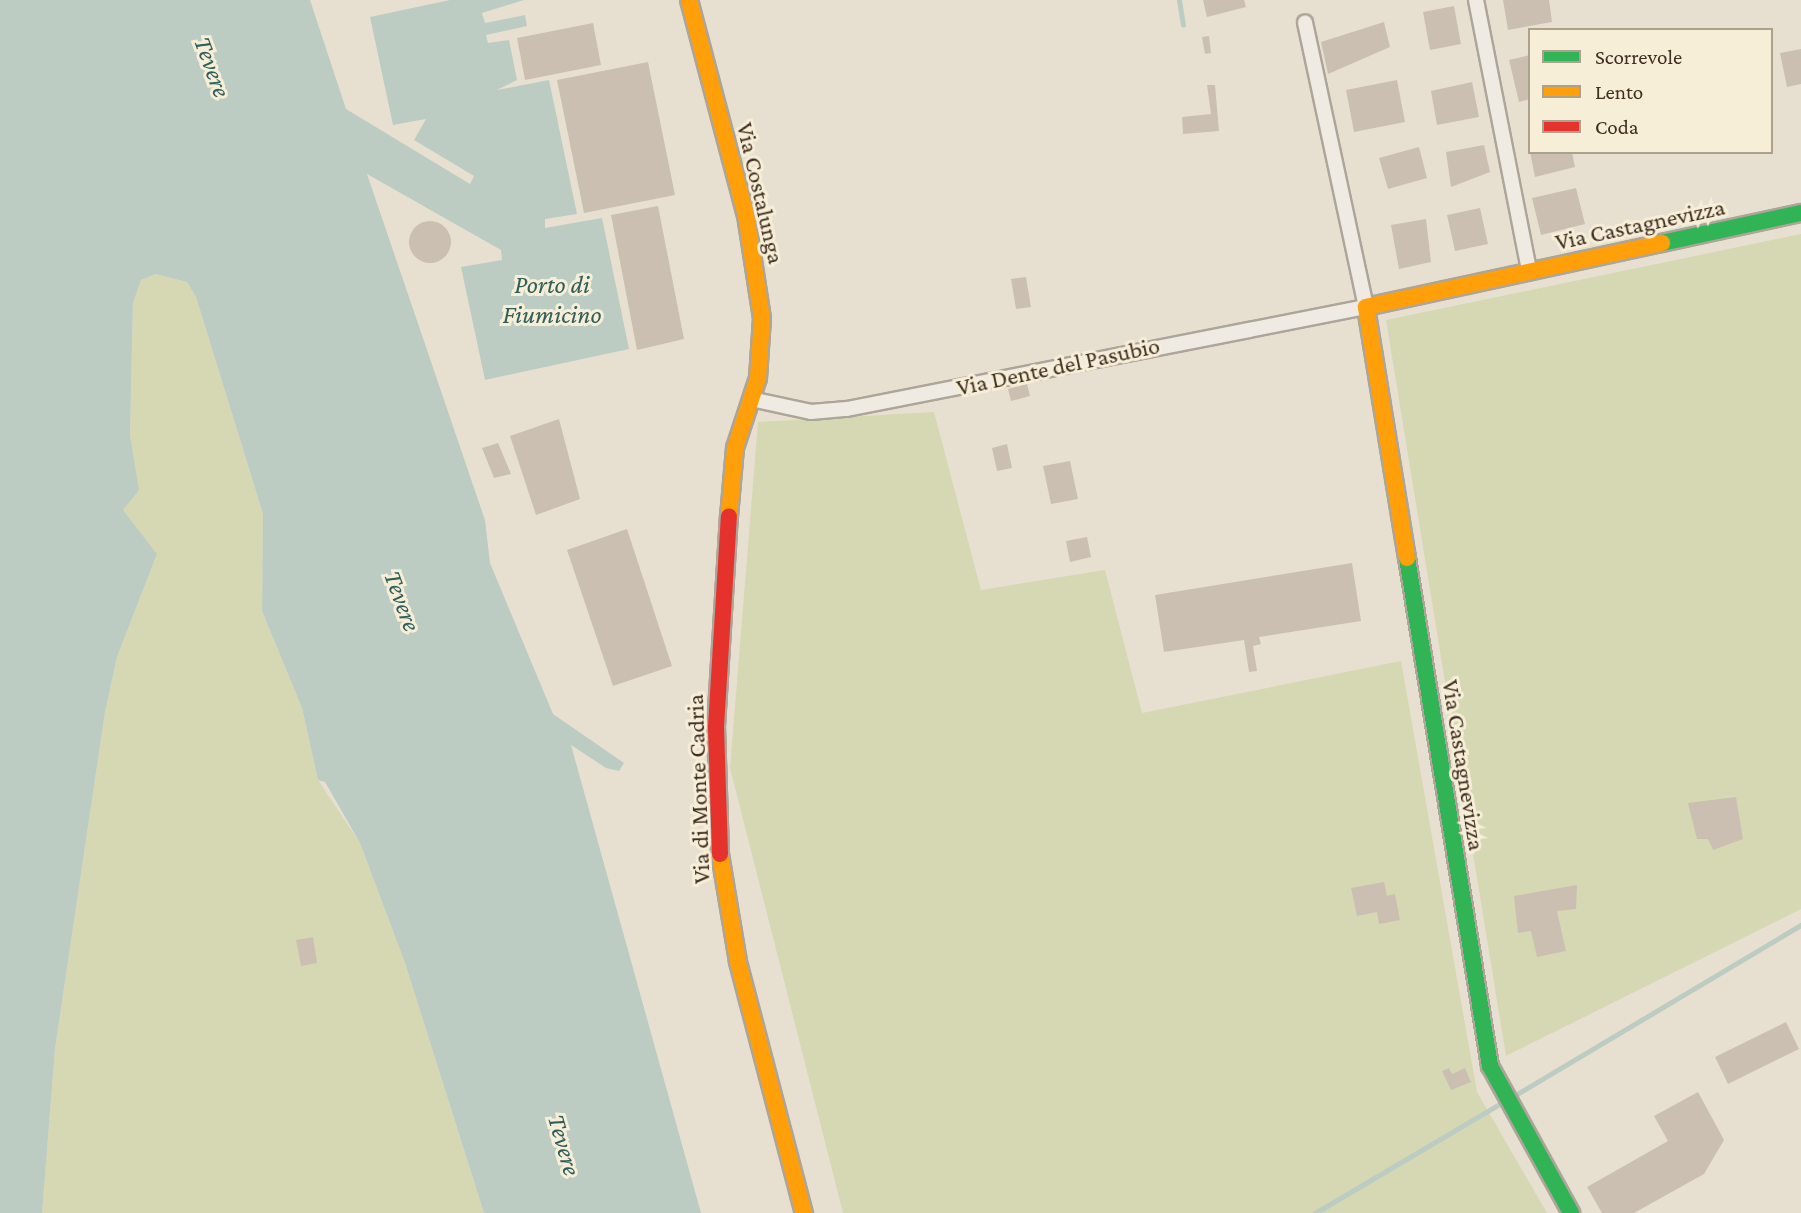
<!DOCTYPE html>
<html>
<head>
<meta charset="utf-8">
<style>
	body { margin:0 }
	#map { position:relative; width:1801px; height:1213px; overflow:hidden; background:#e7e0d1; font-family:"Crimson Pro",serif }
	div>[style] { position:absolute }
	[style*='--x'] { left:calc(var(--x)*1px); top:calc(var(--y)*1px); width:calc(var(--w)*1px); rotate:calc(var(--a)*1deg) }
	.green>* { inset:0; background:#d6d7b3 }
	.water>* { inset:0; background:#bcccc2 }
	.stream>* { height:5px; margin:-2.5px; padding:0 2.5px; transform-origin:2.5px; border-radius:2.5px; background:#bcccc2 }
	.building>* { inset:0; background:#cbbfb2 }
	.round { border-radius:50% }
	.roads { filter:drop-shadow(2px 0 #ada599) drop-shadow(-2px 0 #ada599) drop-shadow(0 2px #ada599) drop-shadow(0 -2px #ada599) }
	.street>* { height:14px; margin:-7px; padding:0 7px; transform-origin:7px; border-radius:7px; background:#efebe3 }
	.fast>* { height:16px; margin:-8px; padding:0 8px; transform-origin:8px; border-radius:8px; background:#30b455 }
	.slow>* { height:16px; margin:-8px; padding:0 8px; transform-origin:8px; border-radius:8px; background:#ff9f0a }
	.jam>* { height:16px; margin:-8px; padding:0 8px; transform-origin:8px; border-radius:8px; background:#e5322d }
	span { translate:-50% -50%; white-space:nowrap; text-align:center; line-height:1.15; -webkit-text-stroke:6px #f7eed8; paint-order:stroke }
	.street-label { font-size:24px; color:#3d2e20 }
	.water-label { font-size:26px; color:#2f5d5a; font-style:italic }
	.legend { position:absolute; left:1528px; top:28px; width:245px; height:126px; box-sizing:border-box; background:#f7eed8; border:2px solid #ada18e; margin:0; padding:9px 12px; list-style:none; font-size:21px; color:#3d2e20 }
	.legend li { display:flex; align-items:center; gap:14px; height:35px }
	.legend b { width:35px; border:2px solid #ada18e }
</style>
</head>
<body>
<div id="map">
	<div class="green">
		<div style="clip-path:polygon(1801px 234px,1801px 909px,1506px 1056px,1386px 320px)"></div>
		<div style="clip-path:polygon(154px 274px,187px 282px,196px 297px,263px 514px,262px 611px,302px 708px,318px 780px,360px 843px,405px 963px,484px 1213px,42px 1213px,55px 1049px,105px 712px,117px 657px,157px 554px,123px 510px,136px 472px,130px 435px,133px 303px,141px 280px)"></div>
		<div style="clip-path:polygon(934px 412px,981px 590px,1105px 570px,1142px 713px,1401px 661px,1477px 1092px,1547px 1213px,843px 1213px,730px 768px,758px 422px)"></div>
	</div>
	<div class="water">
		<div style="clip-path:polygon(0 0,310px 0,346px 109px,470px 184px,474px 176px,414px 140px,426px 119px,393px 125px,370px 17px,450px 0,524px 0,482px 13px,485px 23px,525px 15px,527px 26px,486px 35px,488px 43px,509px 40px,517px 80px,497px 90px,549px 80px,577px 214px,545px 219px,545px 228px,602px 218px,629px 349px,485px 380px,461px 267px,502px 260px,501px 250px,367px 174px,485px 520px,490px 563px,553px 714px,624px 763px,619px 771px,606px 768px,571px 745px,701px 1213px,484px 1213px,405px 963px,360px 843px,325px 782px,318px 780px,302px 708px,262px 611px,263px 514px,196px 297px,187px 282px,155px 274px,141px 280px,133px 303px,130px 435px,139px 490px,123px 510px,157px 554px,117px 657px,105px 712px,55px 1049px,42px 1213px,0 1213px)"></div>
	</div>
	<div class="stream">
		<div style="--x:1179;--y:0;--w:25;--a:81"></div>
		<div style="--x:1512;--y:1097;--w:336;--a:-30.8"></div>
		<div style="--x:1315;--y:1213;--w:218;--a:-30.6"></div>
	</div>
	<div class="building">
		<div style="clip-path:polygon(1203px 0,1244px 0,1246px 7px,1207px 17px)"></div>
		<div style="clip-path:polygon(1503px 0,1549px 0,1552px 22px,1508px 30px)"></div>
		<div style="clip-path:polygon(1454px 6px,1461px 44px,1430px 50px,1423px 12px)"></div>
		<div style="clip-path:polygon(1384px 22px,1390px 47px,1328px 74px,1321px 42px)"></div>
		<div style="clip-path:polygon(593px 23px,601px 65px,525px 80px,517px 38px)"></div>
		<div style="clip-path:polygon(1209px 36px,1211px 53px,1205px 54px,1202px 37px)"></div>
		<div style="clip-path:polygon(1801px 49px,1801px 84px,1787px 87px,1780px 53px)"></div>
		<div style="clip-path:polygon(1530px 55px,1530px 99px,1519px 102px,1509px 60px)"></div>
		<div style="clip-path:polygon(648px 62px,675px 195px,584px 213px,557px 80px)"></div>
		<div style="clip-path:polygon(1397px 80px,1405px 122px,1354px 132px,1346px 90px)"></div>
		<div style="clip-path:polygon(1472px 82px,1479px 117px,1437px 125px,1431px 91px)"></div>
		<div style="clip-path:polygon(1207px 85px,1215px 85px,1219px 131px,1183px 134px,1182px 117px,1211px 114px)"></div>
		<div style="clip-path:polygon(1484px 145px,1490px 172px,1451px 187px,1446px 152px)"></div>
		<div style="clip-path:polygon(1419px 147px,1427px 178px,1388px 189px,1379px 158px)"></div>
		<div style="clip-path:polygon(1530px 152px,1572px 152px,1575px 167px,1535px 177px)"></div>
		<div style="clip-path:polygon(1576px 188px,1585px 224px,1541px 235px,1532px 198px)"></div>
		<div style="clip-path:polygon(658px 206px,684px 339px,637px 350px,611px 215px)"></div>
		<div style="clip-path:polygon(1480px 208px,1488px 244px,1455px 251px,1447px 215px)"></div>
		<div style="clip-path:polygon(1426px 219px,1431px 262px,1399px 269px,1391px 225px)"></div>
		<div class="round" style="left:409px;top:221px;width:42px;height:42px"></div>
		<div style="clip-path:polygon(1026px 277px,1031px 307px,1016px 309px,1011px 279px)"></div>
		<div style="clip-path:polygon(1027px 384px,1030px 396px,1011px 401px,1008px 389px)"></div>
		<div style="clip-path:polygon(559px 419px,580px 499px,536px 515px,510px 436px)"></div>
		<div style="clip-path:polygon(498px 443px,511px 474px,494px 478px,482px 448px)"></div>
		<div style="clip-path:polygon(1007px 444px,1012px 468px,997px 471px,992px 448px)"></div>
		<div style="clip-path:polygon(1070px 461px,1078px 499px,1051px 504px,1043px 466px)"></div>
		<div style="clip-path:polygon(627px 529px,672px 666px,613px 686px,567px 550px)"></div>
		<div style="clip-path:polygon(1087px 537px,1091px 557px,1070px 562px,1066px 541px)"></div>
		<div style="clip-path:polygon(1352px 563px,1361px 621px,1259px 637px,1261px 644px,1253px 646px,1257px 671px,1249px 672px,1244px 640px,1164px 652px,1155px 595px)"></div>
		<div style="clip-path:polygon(1736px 797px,1743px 839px,1713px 850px,1708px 839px,1697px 839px,1688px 803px)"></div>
		<div style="clip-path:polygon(1384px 882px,1387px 896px,1395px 894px,1400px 920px,1379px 924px,1377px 912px,1357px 916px,1351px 888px)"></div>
		<div style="clip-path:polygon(1577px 885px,1576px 909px,1557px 911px,1566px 951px,1537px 957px,1531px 931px,1518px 933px,1514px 896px)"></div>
		<div style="clip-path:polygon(313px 937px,317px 963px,301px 966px,296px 940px)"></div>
		<div style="clip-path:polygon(1786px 1022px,1799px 1049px,1728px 1084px,1715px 1057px)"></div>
		<div style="clip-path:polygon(1449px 1068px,1452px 1074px,1465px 1068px,1471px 1082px,1451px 1090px,1442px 1071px)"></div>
		<div style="clip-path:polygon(1698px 1092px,1724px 1140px,1704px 1174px,1634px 1213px,1602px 1213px,1587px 1187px,1668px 1141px,1654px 1116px)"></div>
	</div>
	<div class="roads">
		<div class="street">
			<div style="--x:1476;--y:0;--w:276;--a:78.9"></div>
			<div style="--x:751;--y:399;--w:61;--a:12.2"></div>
			<div style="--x:811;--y:412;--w:36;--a:-5"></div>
			<div style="--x:847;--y:409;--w:529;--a:-11.12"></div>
			<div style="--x:1366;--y:307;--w:291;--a:-102.1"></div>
		</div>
		<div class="fast">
			<div style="--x:1662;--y:243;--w:142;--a:-12.2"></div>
			<div style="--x:1407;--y:558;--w:515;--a:80.72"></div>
			<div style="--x:1490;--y:1066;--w:168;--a:61.1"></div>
		</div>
		<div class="slow">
			<div style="--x:689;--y:0;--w:222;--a:75.2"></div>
			<div style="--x:746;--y:215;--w:104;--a:81.2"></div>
			<div style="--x:762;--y:318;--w:60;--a:93.8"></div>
			<div style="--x:758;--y:378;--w:74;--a:108.2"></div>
			<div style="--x:735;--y:448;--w:68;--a:95"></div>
			<div style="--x:1407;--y:558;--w:254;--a:-99.3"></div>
			<div style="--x:1366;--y:307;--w:303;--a:-12.2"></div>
			<div style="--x:720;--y:854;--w:109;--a:80.5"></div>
			<div style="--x:738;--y:962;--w:260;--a:75.3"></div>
		</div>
		<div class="jam">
			<div style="--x:720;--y:854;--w:127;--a:-91.8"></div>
			<div style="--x:716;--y:727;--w:211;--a:-86.5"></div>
		</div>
	</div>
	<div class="street-label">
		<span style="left:761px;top:193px;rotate:77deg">Via Costalunga</span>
		<span style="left:1640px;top:224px;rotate:-12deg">Via Castagnevizza</span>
		<span style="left:1058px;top:366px;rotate:-12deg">Via Dente del Pasubio</span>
		<span style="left:1464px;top:765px;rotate:81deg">Via Castagnevizza</span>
		<span style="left:698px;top:789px;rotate:-92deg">Via di Monte Cadria</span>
	</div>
	<div class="water-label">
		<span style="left:212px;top:67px;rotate:70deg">Tevere</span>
		<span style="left:552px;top:300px">Porto di<br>Fiumicino</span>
		<span style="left:402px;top:601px;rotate:70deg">Tevere</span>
		<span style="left:564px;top:1145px;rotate:74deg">Tevere</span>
	</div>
	<ul class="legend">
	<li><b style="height:9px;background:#30b455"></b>Scorrevole</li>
	<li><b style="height:9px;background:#ff9f0a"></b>Lento</li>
	<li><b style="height:9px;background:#e5322d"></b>Coda</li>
	</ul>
</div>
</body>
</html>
